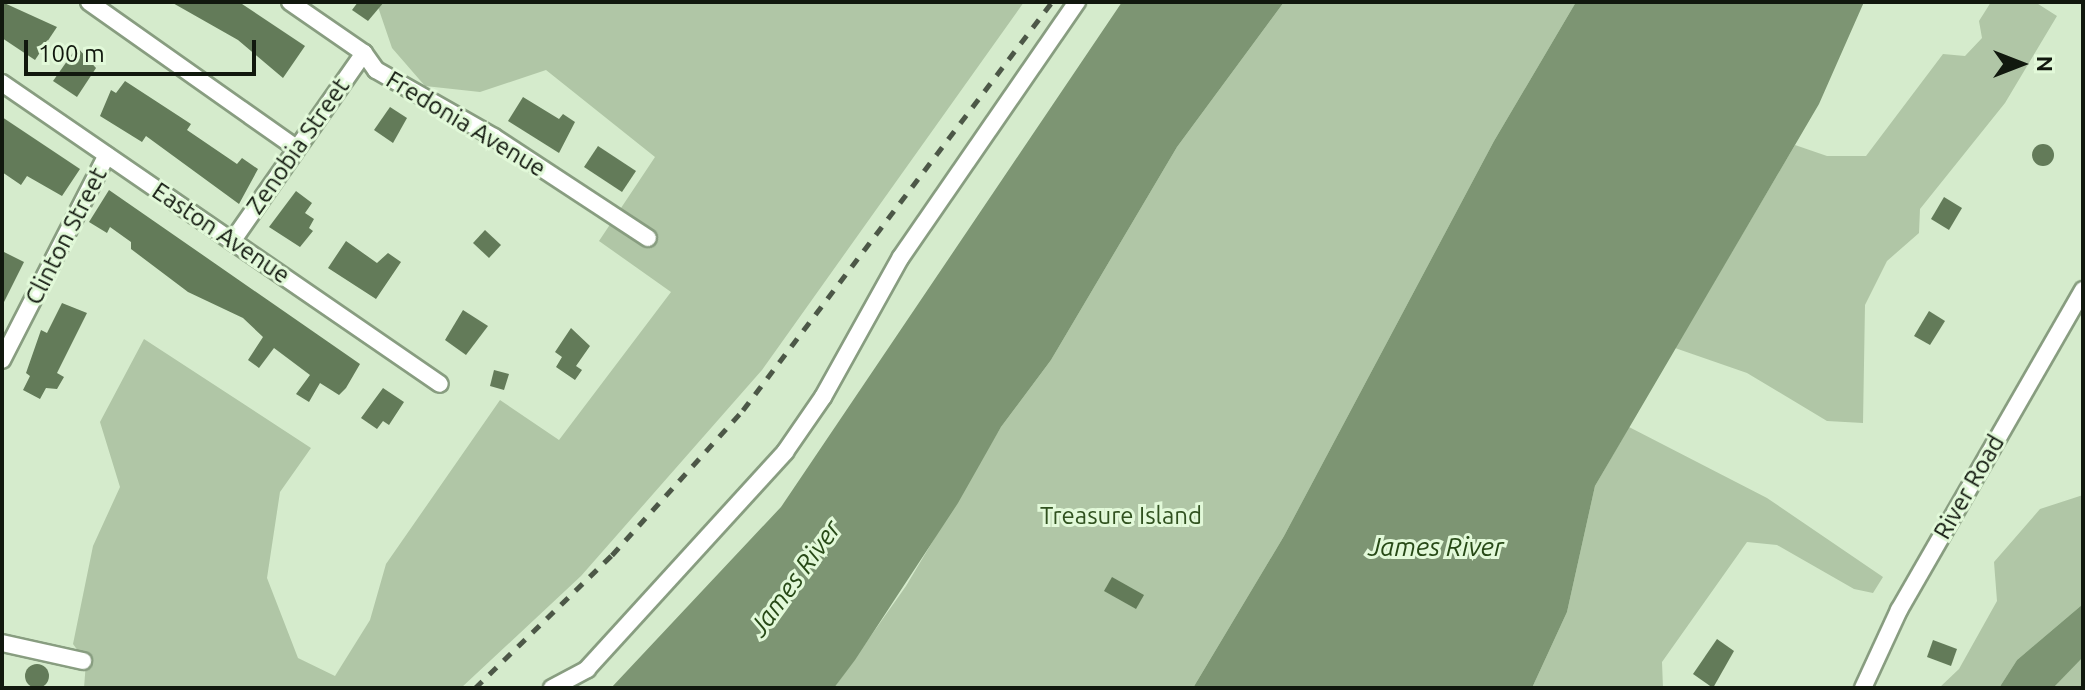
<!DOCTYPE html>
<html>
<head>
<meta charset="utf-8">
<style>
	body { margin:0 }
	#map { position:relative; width:2085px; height:690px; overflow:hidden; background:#d5ebcc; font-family:Ubuntu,sans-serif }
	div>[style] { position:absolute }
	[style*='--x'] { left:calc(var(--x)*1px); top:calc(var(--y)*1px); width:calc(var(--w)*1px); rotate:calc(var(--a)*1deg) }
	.green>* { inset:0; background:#b0c6a6 }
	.water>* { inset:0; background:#7d9573 }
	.building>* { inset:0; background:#637b59 }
	.round { border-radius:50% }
	.roads { filter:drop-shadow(2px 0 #889d80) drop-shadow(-2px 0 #889d80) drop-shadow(0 2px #889d80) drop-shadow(0 -2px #889d80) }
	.minor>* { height:16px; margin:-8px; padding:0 8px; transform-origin:8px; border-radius:8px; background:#fff }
	.rail>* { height:5px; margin-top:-2.5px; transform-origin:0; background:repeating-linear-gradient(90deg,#4c5747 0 10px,transparent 0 20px) }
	span { translate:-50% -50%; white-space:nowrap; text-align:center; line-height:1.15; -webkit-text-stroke:6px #e2f9d9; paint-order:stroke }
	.street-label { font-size:24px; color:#11180e }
	.park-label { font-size:24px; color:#30511f }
	.water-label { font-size:26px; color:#274916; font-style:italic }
	.frame { position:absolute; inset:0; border:4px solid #11180e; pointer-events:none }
	.north { position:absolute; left:1981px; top:24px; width:80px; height:80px; -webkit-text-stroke:6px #e2f9d9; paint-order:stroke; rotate:90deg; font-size:22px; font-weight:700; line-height:32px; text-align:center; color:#11180e }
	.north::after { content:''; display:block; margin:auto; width:28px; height:36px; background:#11180e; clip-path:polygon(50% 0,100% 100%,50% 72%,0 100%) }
	.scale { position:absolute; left:24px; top:40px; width:232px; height:36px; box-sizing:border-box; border:4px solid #11180e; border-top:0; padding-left:10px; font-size:24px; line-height:28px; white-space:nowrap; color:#11180e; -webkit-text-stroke:6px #e2f9d9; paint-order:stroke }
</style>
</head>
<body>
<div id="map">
	<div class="green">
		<div style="clip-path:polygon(381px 2px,1024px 2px,762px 370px,581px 576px,461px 688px,84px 688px,86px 662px,73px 644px,93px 546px,120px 487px,100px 422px,144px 339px,311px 448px,280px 492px,267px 578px,298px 658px,335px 676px,370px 620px,386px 564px,500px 400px,559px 440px,671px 292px,599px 241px,655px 157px,546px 70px,480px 92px,425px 86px,392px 48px,378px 7px)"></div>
		<div style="clip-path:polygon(1284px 2px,1576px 2px,1494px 141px,1284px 536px,1193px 688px,834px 688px,906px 586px,1001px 427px,1051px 360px,1177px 147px)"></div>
		<div style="clip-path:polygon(1991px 2px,2035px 2px,2057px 16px,2005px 103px,1920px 209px,1919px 233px,1887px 261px,1865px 305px,1863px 423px,1827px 421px,1747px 373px,1675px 348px,1795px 145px,1827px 156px,1866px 156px,1943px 54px,1965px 56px,1982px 38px,1979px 21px)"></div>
		<div style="clip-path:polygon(1629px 427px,1767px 498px,1883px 577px,1873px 593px,1854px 589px,1777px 545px,1747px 542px,1662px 662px,1663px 688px,1532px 688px,1567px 612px,1595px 486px)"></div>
		<div style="clip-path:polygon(2083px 495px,2083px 604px,2017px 660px,1999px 688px,1939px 688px,1959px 669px,1997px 601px,1994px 562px,2040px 509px)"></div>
		<div style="clip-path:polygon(2083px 657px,2083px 688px,2053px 688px,2073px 664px)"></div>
	</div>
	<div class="water">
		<div style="clip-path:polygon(1122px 2px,1284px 2px,1177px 147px,1051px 360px,1001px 427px,958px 503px,855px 660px,834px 688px,611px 688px,781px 507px)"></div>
		<div style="clip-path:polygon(1576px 2px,1864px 2px,1819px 104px,1595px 486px,1567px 612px,1532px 688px,1193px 688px,1284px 536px,1494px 141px)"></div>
		<div style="clip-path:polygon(2083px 604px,2083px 657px,2053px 688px,1999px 688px,2017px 660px)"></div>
	</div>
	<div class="building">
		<div style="clip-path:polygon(2px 2px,57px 27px,35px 60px,2px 38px)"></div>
		<div style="clip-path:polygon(171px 2px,239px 2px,305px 46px,283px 78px,238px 40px)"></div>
		<div style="clip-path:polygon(358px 2px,384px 2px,368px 21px,352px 10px)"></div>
		<div style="clip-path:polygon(77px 47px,96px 68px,77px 97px,53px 81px)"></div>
		<div style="clip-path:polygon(125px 81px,191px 124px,187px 130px,237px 164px,242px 158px,258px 169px,239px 204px,146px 136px,142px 142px,100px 116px,111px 90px,116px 93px)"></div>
		<div style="clip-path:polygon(523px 97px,559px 119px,563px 114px,575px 122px,559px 153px,508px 121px)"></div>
		<div style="clip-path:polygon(390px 107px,407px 118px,393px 143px,374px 130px)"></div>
		<div style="clip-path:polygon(2px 117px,80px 169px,62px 196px,27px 176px,21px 185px,2px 172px)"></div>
		<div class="round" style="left:2032px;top:144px;width:22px;height:22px"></div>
		<div style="clip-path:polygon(598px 146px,636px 171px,622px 192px,584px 167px)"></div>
		<div style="clip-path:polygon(109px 190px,360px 364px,346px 388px,339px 395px,320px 383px,309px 402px,296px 394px,310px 375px,274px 348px,259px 368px,248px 360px,263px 337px,243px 318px,188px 292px,131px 249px,131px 242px,110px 227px,107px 233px,89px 222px)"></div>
		<div style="clip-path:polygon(296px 191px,312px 203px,305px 213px,314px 219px,309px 228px,313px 231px,300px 247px,269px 227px)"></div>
		<div style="clip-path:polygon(1944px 197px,1962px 208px,1949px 230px,1931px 219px)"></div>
		<div style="clip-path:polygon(485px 230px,501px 245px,489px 258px,473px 243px)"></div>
		<div style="clip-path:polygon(346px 241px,377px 263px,388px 253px,401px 262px,376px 299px,328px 268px)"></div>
		<div style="clip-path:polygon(2px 251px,24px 262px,2px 306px)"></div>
		<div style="clip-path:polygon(62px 303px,87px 313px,57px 373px,64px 377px,57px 389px,46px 388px,40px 399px,23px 390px,30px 376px,26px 373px,41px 330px,47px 333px)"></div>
		<div style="clip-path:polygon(463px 310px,488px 326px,466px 355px,445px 340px)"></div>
		<div style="clip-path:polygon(1929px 311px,1945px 321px,1930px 345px,1914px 336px)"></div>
		<div style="clip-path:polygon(571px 328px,590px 346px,576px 366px,582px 370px,575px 380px,556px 367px,562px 357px,555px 352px)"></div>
		<div style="clip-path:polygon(494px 370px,509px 374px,504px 390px,490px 386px)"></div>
		<div style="clip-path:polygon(383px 388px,404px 402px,389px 425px,383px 421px,377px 429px,361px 418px)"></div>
		<div style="clip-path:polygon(1112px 577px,1144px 595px,1136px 609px,1104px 591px)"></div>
		<div style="clip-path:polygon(1717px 639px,1734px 651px,1713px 688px,1693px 674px)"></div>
		<div style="clip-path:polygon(1933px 640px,1957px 649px,1951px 666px,1927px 657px)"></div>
		<div class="round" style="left:25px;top:664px;width:24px;height:24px"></div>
	</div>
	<div class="roads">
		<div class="minor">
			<div style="--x:89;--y:2;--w:253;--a:35.2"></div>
			<div style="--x:290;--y:2;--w:90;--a:34.6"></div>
			<div style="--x:364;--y:53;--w:21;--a:55"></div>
			<div style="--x:376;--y:70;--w:136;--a:29.6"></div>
			<div style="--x:494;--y:137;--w:184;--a:33.3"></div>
			<div style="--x:2;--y:83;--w:531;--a:34.5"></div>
			<div style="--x:233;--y:240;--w:228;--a:-55"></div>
			<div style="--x:2;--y:360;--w:230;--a:-62.9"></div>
			<div style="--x:2;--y:643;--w:83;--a:12.5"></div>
			<div style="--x:552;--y:688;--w:40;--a:-28"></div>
			<div style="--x:587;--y:669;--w:294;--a:-47.6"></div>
			<div style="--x:785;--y:452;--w:67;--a:-55.4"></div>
			<div style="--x:823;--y:397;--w:160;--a:-60.9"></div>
			<div style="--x:901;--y:257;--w:310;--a:-55.4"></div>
			<div style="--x:1863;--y:688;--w:86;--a:-65.2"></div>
			<div style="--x:1899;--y:610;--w:369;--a:-60.1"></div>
		</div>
	</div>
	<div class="rail">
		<div style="--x:475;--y:688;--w:191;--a:-44.2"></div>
		<div style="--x:612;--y:555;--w:195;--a:-47.9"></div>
		<div style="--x:743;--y:410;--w:512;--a:-52.86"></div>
	</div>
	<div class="street-label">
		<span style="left:466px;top:124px;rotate:31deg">Fredonia Avenue</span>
		<span style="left:298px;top:146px;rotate:-55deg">Zenobia Street</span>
		<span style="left:221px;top:233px;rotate:34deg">Easton Avenue</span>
		<span style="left:66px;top:236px;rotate:-63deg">Clinton Street</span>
		<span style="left:1969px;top:487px;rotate:-60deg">River Road</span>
	</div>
	<div class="park-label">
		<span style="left:1121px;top:516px">Treasure Island</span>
	</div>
	<div class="water-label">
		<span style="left:1436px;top:547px">James River</span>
		<span style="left:795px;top:578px;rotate:-54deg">James River</span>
	</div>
	<div class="frame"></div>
	<div class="north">N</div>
	<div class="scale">100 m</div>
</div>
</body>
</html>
